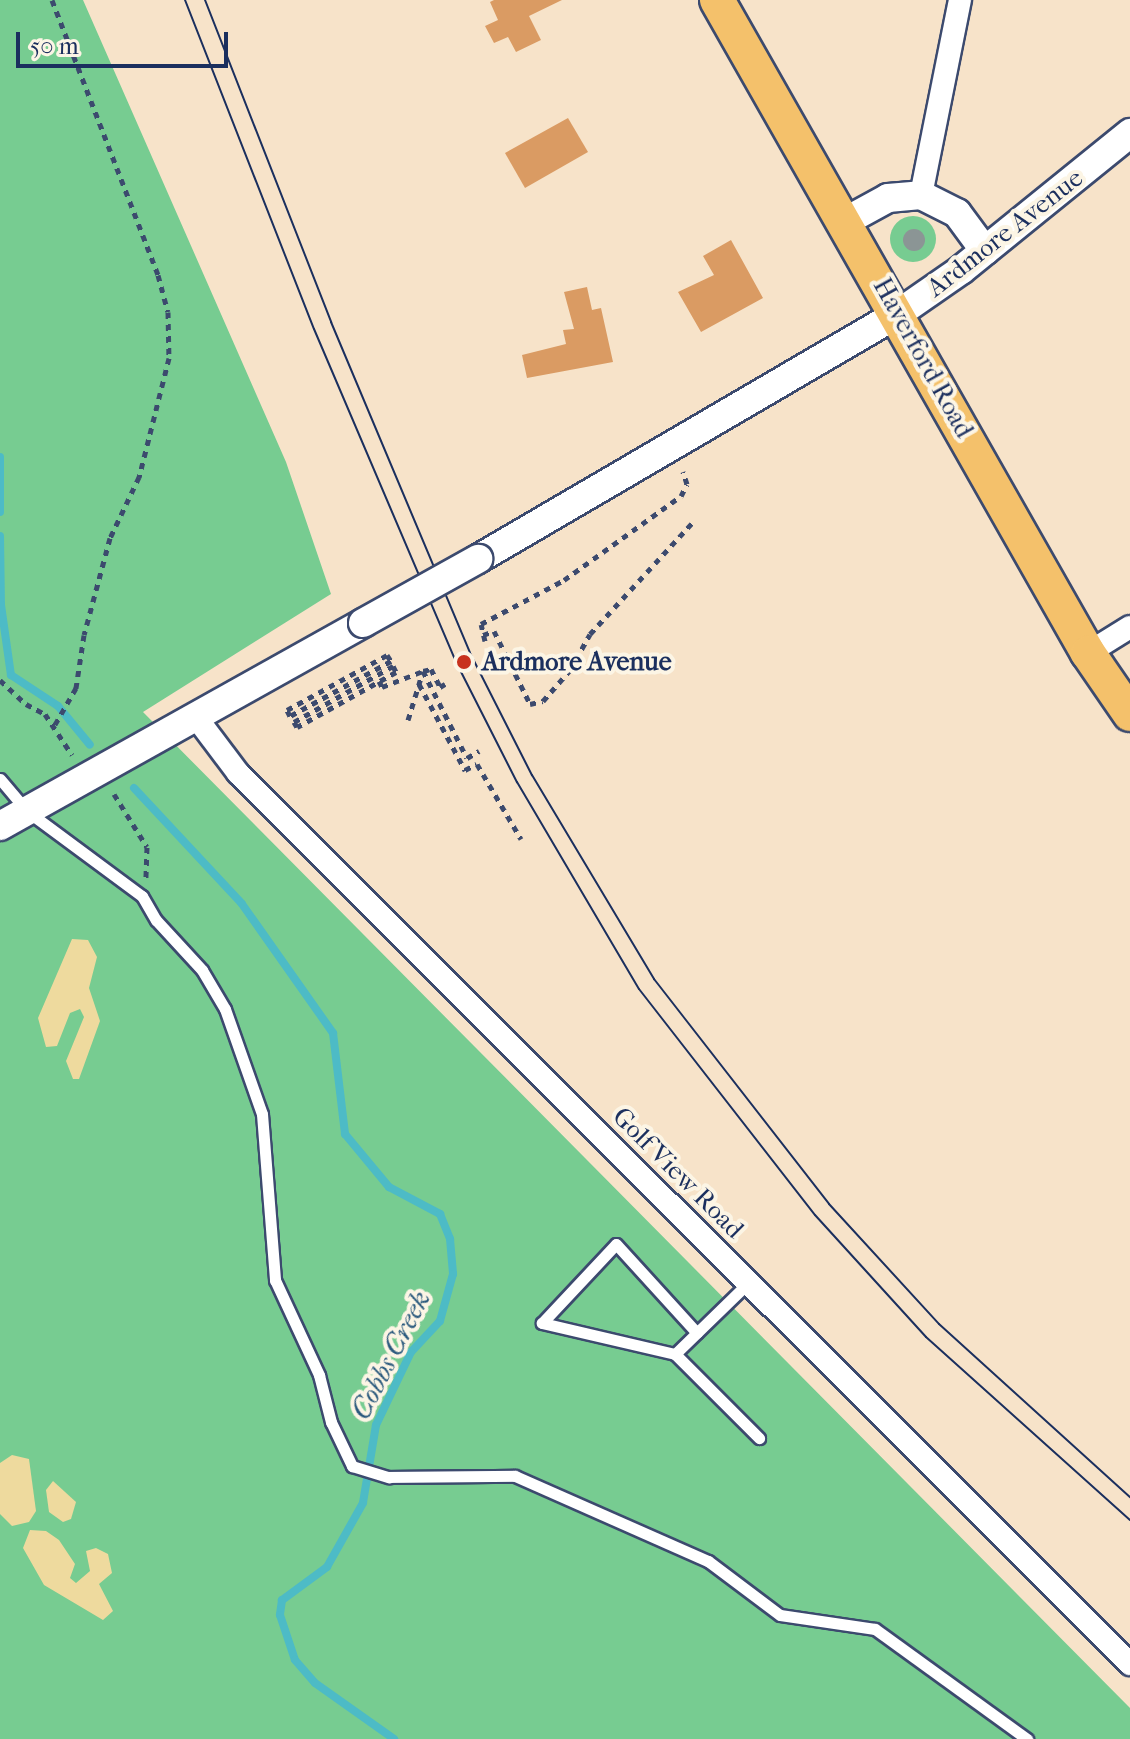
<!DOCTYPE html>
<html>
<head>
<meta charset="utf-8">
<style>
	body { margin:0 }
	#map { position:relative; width:1130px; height:1739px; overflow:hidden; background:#f7e3c9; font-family:"IM FELL French Canon",serif }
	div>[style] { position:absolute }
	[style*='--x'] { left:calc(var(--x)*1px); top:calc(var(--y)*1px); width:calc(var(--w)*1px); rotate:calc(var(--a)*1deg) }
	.green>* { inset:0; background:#77cc91 }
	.round { border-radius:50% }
	.sand>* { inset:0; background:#eeda9e }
	.stream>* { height:8px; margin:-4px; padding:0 4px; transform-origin:4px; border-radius:4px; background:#4dbbc6 }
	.building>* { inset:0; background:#da9b63 }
	.path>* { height:5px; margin-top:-2.5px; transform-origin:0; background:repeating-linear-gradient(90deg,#3c4a6e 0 6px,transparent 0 12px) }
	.roads { filter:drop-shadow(2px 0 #3c4a6e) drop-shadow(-2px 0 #3c4a6e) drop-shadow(0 2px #3c4a6e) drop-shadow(0 -2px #3c4a6e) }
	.service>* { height:11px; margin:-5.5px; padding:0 5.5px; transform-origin:5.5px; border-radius:5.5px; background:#fff }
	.minor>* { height:22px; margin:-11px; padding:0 11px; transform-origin:11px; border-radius:11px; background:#fff }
	.tertiary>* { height:28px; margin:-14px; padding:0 14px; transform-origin:14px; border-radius:14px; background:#fff }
	.primary>* { height:34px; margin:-17px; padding:0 17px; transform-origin:17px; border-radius:17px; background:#f4c16b }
	.tram>* { height:2px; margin:-1px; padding:0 1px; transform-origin:1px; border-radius:1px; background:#1b2f5e }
	.bridges { filter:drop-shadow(2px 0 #3c4a6e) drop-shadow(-2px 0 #3c4a6e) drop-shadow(0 2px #3c4a6e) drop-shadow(0 -2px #3c4a6e) }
	.tertiary-bridge>* { height:28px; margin:-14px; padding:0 14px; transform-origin:14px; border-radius:14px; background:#fff }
	.trees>* { width:22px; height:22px; margin:-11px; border-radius:50%; background:#8b9595 }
	.dots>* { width:22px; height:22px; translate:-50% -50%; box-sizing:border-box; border:4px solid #fcf5e5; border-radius:50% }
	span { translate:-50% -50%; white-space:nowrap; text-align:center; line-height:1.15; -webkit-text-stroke:8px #fcf5e5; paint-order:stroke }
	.street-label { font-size:26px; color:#1b2f5e }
	.poi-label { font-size:26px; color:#1b2f5e; font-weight:700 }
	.left { translate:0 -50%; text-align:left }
	.water-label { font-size:28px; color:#2a597d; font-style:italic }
	.scale { position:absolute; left:16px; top:32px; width:212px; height:36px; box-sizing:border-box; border:4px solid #1b2f5e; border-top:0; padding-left:10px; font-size:24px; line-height:28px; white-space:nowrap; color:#1b2f5e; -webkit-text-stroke:6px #fcf5e5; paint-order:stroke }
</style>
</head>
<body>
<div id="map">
	<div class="green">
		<div style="clip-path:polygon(0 0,83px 0,286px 462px,331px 594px,143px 712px,1130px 1708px,1130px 1739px,0 1739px)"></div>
		<div class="round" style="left:890px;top:216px;width:46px;height:46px"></div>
	</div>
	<div class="sand">
		<div style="clip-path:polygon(72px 939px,88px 940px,97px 957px,89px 988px,100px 1021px,79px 1079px,73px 1079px,66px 1061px,84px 1017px,80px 1009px,70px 1013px,57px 1046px,46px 1047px,38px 1018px)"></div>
		<div style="clip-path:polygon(12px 1455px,29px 1459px,36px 1511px,29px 1522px,12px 1526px,0 1514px,0 1463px)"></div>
		<div style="clip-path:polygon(53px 1481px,76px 1502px,71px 1519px,63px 1522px,49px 1512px,46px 1490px)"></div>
		<div style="clip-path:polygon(30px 1530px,46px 1531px,59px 1540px,75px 1564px,70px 1578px,76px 1583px,90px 1571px,86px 1551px,96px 1548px,108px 1554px,112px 1573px,99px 1584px,113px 1611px,103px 1620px,44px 1585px,23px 1548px)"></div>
	</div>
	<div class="stream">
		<div style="--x:0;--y:457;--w:55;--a:90"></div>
		<div style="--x:0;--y:536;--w:69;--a:89.2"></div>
		<div style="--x:1;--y:605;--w:71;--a:81.9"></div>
		<div style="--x:11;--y:675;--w:56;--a:33.4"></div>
		<div style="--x:58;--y:706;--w:50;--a:50.6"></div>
		<div style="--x:134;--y:788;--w:158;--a:47"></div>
		<div style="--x:242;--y:904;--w:158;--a:54.8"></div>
		<div style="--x:333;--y:1033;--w:102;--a:83.2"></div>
		<div style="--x:345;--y:1134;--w:69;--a:50.3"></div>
		<div style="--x:389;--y:1187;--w:58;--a:27.9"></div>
		<div style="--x:440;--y:1214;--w:27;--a:68"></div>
		<div style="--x:450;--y:1239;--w:35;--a:85"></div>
		<div style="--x:453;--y:1274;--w:49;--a:105.5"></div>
		<div style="--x:440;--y:1321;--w:42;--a:133.1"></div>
		<div style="--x:411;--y:1352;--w:81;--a:115.6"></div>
		<div style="--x:376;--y:1425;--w:79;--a:99.5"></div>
		<div style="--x:363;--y:1503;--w:73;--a:119.4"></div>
		<div style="--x:327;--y:1567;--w:56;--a:143.7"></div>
		<div style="--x:282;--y:1600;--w:15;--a:98"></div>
		<div style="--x:280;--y:1615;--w:47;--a:71.6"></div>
		<div style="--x:295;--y:1660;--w:30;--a:49"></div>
		<div style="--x:315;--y:1683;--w:97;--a:35.3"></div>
	</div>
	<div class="building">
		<div style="clip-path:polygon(494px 0,562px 0,529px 16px,541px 40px,516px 52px,508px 37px,494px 43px,485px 26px,498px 20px,490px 2px)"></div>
		<div style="clip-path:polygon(568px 118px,588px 152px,525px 188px,505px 153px)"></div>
		<div style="clip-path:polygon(731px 240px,763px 298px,701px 332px,678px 292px,714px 275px,703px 256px)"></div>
		<div style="clip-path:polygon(587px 287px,592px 310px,601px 308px,613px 362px,527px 378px,522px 355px,566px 344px,563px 330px,574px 329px,564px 292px)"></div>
	</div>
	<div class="path">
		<div style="--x:52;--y:0;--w:295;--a:68.9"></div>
		<div style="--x:158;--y:275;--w:38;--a:75"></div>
		<div style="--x:168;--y:312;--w:46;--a:88.8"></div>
		<div style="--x:169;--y:358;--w:123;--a:104.1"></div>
		<div style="--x:139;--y:477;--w:68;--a:115.4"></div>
		<div style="--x:110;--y:538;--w:100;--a:105"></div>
		<div style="--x:84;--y:635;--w:54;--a:98.6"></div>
		<div style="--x:76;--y:688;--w:46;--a:119.9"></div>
		<div style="--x:483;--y:635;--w:12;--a:-20"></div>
		<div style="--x:494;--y:631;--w:81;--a:63.7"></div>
		<div style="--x:530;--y:704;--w:13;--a:-13"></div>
		<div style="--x:543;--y:701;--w:41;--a:-48.9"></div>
		<div style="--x:570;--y:670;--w:41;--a:-60.9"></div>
		<div style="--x:590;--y:634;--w:154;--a:-47.4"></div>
		<div style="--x:485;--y:641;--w:17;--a:-103"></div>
		<div style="--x:481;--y:624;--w:94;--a:-27.9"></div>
		<div style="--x:564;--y:580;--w:144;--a:-35.7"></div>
		<div style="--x:681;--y:496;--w:13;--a:-63"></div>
		<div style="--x:687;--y:484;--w:13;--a:-108"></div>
		<div style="--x:387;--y:655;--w:7;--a:56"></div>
		<div style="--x:391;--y:661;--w:115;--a:151.4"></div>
		<div style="--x:290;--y:716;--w:7;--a:-117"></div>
		<div style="--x:287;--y:710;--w:114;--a:-28.8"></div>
		<div style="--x:393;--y:666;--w:7;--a:63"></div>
		<div style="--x:396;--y:672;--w:113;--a:150.9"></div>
		<div style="--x:297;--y:727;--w:6;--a:-121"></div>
		<div style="--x:294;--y:722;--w:114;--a:-29.5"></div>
		<div style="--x:0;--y:680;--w:35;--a:43"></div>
		<div style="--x:26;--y:704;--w:21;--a:28"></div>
		<div style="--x:45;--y:714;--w:49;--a:56.6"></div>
		<div style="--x:379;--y:681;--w:7;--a:63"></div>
		<div style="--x:382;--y:687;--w:44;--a:-21.3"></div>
		<div style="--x:423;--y:671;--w:97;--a:63.2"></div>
		<div style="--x:467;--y:758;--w:14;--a:-30"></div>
		<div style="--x:419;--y:684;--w:98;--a:61.9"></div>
		<div style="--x:465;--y:770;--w:13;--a:-27"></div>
		<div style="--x:477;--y:764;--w:87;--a:59.6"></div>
		<div style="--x:408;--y:720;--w:51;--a:-73"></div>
		<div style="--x:423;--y:671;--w:8;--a:-14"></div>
		<div style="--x:431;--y:669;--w:20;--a:63"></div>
		<div style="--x:440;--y:687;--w:6;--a:-31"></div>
		<div style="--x:114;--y:794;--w:62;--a:58.1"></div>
		<div style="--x:147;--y:847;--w:32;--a:92"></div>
	</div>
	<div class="roads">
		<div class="service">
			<div style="--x:0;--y:779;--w:42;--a:49.8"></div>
			<div style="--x:27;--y:811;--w:143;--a:36.5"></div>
			<div style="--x:142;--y:896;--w:28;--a:60"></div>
			<div style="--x:156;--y:920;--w:68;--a:47.4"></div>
			<div style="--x:202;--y:970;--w:45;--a:59.5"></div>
			<div style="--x:225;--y:1009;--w:111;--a:70.6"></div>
			<div style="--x:262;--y:1114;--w:167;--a:85.5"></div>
			<div style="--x:275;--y:1280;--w:105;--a:65.1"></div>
			<div style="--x:319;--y:1375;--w:49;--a:75.7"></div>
			<div style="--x:331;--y:1422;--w:49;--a:64.5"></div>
			<div style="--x:352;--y:1466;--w:39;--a:17"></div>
			<div style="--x:389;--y:1477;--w:126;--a:-0.5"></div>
			<div style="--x:515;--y:1476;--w:211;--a:23.8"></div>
			<div style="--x:708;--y:1561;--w:90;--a:36.9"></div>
			<div style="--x:780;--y:1615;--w:96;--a:8.4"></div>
			<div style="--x:875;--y:1629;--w:188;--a:35.9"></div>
			<div style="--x:748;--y:1283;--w:102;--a:135.8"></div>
			<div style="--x:675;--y:1354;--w:119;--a:45"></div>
			<div style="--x:675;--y:1354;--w:137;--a:-166.9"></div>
			<div style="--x:542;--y:1323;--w:108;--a:-46.9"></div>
			<div style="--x:616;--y:1244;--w:120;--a:47.7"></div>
		</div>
		<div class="minor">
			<div style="--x:921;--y:195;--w:199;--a:-78.7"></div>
			<div style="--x:1088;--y:653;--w:49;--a:-31.8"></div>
			<div style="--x:195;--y:716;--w:71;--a:53"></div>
			<div style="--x:238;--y:773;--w:1261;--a:44.97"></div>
		</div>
		<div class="tertiary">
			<div style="--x:846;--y:221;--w:48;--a:-28.7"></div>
			<div style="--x:888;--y:198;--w:33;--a:-5"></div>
			<div style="--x:921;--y:195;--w:40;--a:26.6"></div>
			<div style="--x:957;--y:213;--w:47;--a:53.6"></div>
			<div style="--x:478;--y:559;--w:488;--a:-30.3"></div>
			<div style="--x:899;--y:313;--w:75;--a:-34.7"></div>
			<div style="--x:961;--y:270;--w:218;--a:-39"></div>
			<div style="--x:0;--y:826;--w:416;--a:-29.2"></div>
		</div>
		<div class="primary">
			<div style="--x:717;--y:0;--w:751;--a:60.4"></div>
			<div style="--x:1088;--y:653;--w:74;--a:55.5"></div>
		</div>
	</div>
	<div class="tram">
		<div style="--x:185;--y:0;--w:353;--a:68.6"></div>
		<div style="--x:314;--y:329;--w:360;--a:66.9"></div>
		<div style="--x:455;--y:660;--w:137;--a:63.1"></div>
		<div style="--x:517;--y:782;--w:240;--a:59.5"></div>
		<div style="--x:639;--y:989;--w:286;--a:52.1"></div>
		<div style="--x:815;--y:1215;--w:165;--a:47.7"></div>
		<div style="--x:926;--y:1337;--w:274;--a:41.9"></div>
		<div style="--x:205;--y:0;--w:346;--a:68.6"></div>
		<div style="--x:331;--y:322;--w:359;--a:67.2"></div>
		<div style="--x:470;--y:653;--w:137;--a:63.1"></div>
		<div style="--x:532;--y:775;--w:238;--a:59.1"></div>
		<div style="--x:654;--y:979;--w:285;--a:52.1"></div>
		<div style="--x:829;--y:1204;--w:163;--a:47.5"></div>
		<div style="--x:939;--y:1324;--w:258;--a:42.2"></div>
	</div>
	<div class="bridges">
		<div class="tertiary-bridge">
			<div style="--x:363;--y:623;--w:132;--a:-29.1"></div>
		</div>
	</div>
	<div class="trees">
		<div style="left:914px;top:240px"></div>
	</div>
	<div class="dots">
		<div style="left:464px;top:662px;background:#c8321e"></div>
	</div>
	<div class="street-label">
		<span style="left:1005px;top:233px;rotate:-38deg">Ardmore Avenue</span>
		<span style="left:923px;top:358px;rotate:61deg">Haverford Road</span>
		<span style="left:678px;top:1173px;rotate:45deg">Golf View Road</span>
	</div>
	<div class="poi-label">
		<span class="left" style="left:482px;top:662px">Ardmore Avenue</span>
	</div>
	<div class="water-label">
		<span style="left:391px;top:1355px;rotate:-63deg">Cobbs Creek</span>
	</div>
	<div class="scale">50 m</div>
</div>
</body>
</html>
